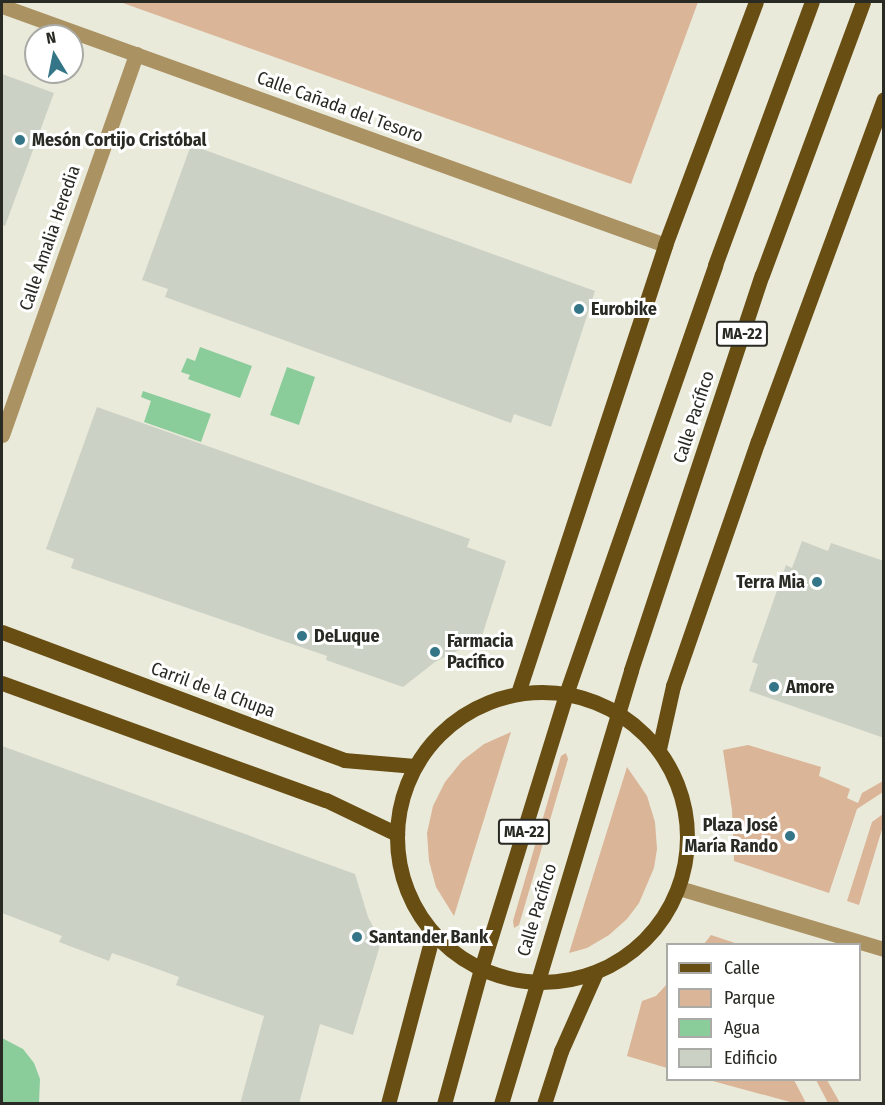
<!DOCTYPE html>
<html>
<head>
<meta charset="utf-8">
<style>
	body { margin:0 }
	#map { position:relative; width:885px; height:1105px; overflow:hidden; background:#eaeadb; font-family:"Fira Sans Condensed",sans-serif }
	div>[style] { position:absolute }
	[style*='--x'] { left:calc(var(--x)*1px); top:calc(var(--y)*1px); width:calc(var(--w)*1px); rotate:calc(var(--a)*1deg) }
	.green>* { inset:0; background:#dab597 }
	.water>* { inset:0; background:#8acc9a }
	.building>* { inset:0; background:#cbd1c4 }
	.minor>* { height:15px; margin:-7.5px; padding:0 7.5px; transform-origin:7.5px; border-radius:7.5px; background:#ab9262 }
	.major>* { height:15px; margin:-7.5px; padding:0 7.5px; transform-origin:7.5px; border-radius:7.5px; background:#684e13 }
	.major>.ring { margin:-7.5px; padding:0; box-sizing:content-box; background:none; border:15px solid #684e13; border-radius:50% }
	.dots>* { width:16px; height:16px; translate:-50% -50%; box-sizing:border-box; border:3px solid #fff; border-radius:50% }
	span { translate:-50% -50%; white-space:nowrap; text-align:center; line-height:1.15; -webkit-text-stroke:6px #fff; paint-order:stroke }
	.shield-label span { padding:2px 4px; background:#fff; border:2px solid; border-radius:4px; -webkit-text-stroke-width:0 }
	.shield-label { font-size:16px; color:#2a2a24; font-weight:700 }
	.street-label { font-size:18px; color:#2a2a24 }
	.poi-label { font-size:18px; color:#2a2a24; font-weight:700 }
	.left { translate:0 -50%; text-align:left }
	.right { translate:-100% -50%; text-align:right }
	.frame { position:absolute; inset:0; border:3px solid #2a2a24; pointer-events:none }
	.legend { position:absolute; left:666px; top:943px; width:195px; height:138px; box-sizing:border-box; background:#fff; border:2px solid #aaaaa7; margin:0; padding:8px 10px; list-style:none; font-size:18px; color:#2a2a24 }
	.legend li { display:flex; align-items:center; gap:12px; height:30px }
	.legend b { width:30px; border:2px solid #aaaaa7 }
	.north { position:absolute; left:24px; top:24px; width:60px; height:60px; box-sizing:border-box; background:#fff; border:2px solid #aaaaa7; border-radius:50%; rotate:350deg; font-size:16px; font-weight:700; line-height:24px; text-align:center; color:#2a2a24 }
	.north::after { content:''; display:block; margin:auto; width:21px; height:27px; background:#347688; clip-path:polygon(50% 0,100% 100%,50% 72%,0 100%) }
</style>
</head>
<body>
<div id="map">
	<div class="green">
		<div style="clip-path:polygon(120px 2px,698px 2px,631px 184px)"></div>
		<div style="clip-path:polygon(511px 732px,454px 916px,436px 887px,429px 861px,427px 833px,433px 806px,445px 782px,462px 761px,484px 744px)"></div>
		<div style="clip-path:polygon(748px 745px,821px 767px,819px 776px,850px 789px,847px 798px,858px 803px,862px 793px,883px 781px,883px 792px,857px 809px,829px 893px,734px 861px,732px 810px,723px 750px)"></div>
		<div style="clip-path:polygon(566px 753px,568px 759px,519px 925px,514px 928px,513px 921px,561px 756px)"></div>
		<div style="clip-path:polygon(627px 767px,647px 796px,655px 822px,657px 849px,654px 868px,639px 903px,627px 919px,609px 935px,587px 948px,569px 953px)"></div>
		<div style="clip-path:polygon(883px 814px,883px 826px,859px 905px,847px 901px,872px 822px)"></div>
		<div style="clip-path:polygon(711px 935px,738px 944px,704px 944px)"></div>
		<div style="clip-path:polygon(667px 984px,668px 984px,667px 1068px,627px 1056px,642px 1001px,656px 996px)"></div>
		<div style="clip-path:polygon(709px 1080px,794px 1080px,806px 1103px,794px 1103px)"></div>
		<div style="clip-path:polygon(816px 1080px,827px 1080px,840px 1103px,828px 1103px)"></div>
	</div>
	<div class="water">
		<div style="clip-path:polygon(200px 347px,252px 366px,240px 398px,188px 379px,190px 375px,181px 372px,187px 358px,195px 361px)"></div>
		<div style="clip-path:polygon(287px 367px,315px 377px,299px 425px,270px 415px)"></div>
		<div style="clip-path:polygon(143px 391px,211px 414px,201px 442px,144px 422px,151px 401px,141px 397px)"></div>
		<div style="clip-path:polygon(2px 1038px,23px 1049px,34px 1063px,40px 1079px,39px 1103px,2px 1103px)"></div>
	</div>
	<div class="building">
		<div style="clip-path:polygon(2px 74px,54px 93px,5px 226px,2px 225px)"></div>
		<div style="clip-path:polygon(191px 145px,595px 291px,551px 427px,514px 414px,511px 423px,421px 390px,165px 297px,168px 289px,142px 280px)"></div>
		<div style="clip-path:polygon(97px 407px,470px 539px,467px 547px,506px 561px,481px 639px,435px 662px,403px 687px,326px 660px,327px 656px,71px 568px,74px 559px,46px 549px)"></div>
		<div style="clip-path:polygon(802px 541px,828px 551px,831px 543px,884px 561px,884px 738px,749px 691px,758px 664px,752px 662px,773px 602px,786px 565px,792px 568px)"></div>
		<div style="clip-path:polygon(2px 746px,355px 874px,368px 917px,381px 942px,353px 1035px,320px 1024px,299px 1104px,240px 1104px,264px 1016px,176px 985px,179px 977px,141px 963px,112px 953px,109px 961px,59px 942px,62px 936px,2px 913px)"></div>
	</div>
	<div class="minor">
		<div style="--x:2;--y:6;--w:705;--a:19.82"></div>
		<div style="--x:2;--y:435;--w:404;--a:-70.6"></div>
		<div style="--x:679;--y:888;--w:214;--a:16.6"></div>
	</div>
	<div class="major">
		<div style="--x:2;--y:632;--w:365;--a:20.5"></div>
		<div style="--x:344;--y:760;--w:71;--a:4.8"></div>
		<div style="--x:2;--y:683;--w:344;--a:19.9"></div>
		<div style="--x:326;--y:800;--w:79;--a:25.6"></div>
		<div class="ring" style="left:397px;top:692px;width:275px;height:275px"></div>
		<div style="--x:518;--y:693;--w:472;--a:-71.8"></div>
		<div style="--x:665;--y:245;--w:259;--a:-69.5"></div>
		<div style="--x:659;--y:749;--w:65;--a:-77.5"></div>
		<div style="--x:673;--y:686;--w:259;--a:-70.9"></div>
		<div style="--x:758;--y:441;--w:364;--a:-69.8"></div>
		<div style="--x:388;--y:1104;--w:176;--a:-75.2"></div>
		<div style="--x:444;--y:1104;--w:140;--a:-74.7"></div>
		<div style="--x:481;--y:969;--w:288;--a:-72.8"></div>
		<div style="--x:566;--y:694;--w:454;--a:-70.8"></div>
		<div style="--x:715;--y:265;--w:280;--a:-69.8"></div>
		<div style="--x:501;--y:1104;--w:453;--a:-73.3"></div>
		<div style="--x:631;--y:670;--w:416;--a:-71.7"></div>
		<div style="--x:762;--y:275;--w:291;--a:-69.7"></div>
		<div style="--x:544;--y:1104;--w:56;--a:-72.2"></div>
		<div style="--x:561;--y:1051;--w:86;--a:-66.1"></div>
	</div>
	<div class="dots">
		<div style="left:20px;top:140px;background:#347688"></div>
		<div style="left:579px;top:309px;background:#347688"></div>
		<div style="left:817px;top:582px;background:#347688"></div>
		<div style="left:302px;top:636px;background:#347688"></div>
		<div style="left:435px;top:652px;background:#347688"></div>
		<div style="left:774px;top:687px;background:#347688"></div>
		<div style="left:790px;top:836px;background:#347688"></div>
		<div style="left:357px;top:937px;background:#347688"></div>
	</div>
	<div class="shield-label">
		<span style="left:742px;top:334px">MA-22</span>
		<span style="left:524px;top:832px">MA-22</span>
	</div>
	<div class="street-label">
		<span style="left:340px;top:107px;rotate:20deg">Calle Cañada del Tesoro</span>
		<span style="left:50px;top:238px;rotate:-71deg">Calle Amalia Heredia</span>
		<span style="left:694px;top:417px;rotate:-72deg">Calle Pacífico</span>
		<span style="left:213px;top:690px;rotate:20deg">Carril de la Chupa</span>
		<span style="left:537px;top:910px;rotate:-73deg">Calle Pacífico</span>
	</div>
	<div class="poi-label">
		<span class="left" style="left:32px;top:140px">Mesón Cortijo Cristóbal</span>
		<span class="left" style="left:591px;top:309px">Eurobike</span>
		<span class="right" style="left:805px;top:582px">Terra Mia</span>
		<span class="left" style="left:314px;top:636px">DeLuque</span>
		<span class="left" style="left:447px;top:652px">Farmacia<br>Pacífico</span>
		<span class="left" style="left:786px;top:687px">Amore</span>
		<span class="right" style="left:778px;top:836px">Plaza José<br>María Rando</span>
		<span class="left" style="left:369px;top:937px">Santander Bank</span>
	</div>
	<div class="frame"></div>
	<ul class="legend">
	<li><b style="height:8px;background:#684e13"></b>Calle</li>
	<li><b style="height:16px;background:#dab597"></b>Parque</li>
	<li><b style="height:16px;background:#8acc9a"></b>Agua</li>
	<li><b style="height:16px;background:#cbd1c4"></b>Edificio</li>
	</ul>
	<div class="north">N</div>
</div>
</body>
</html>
